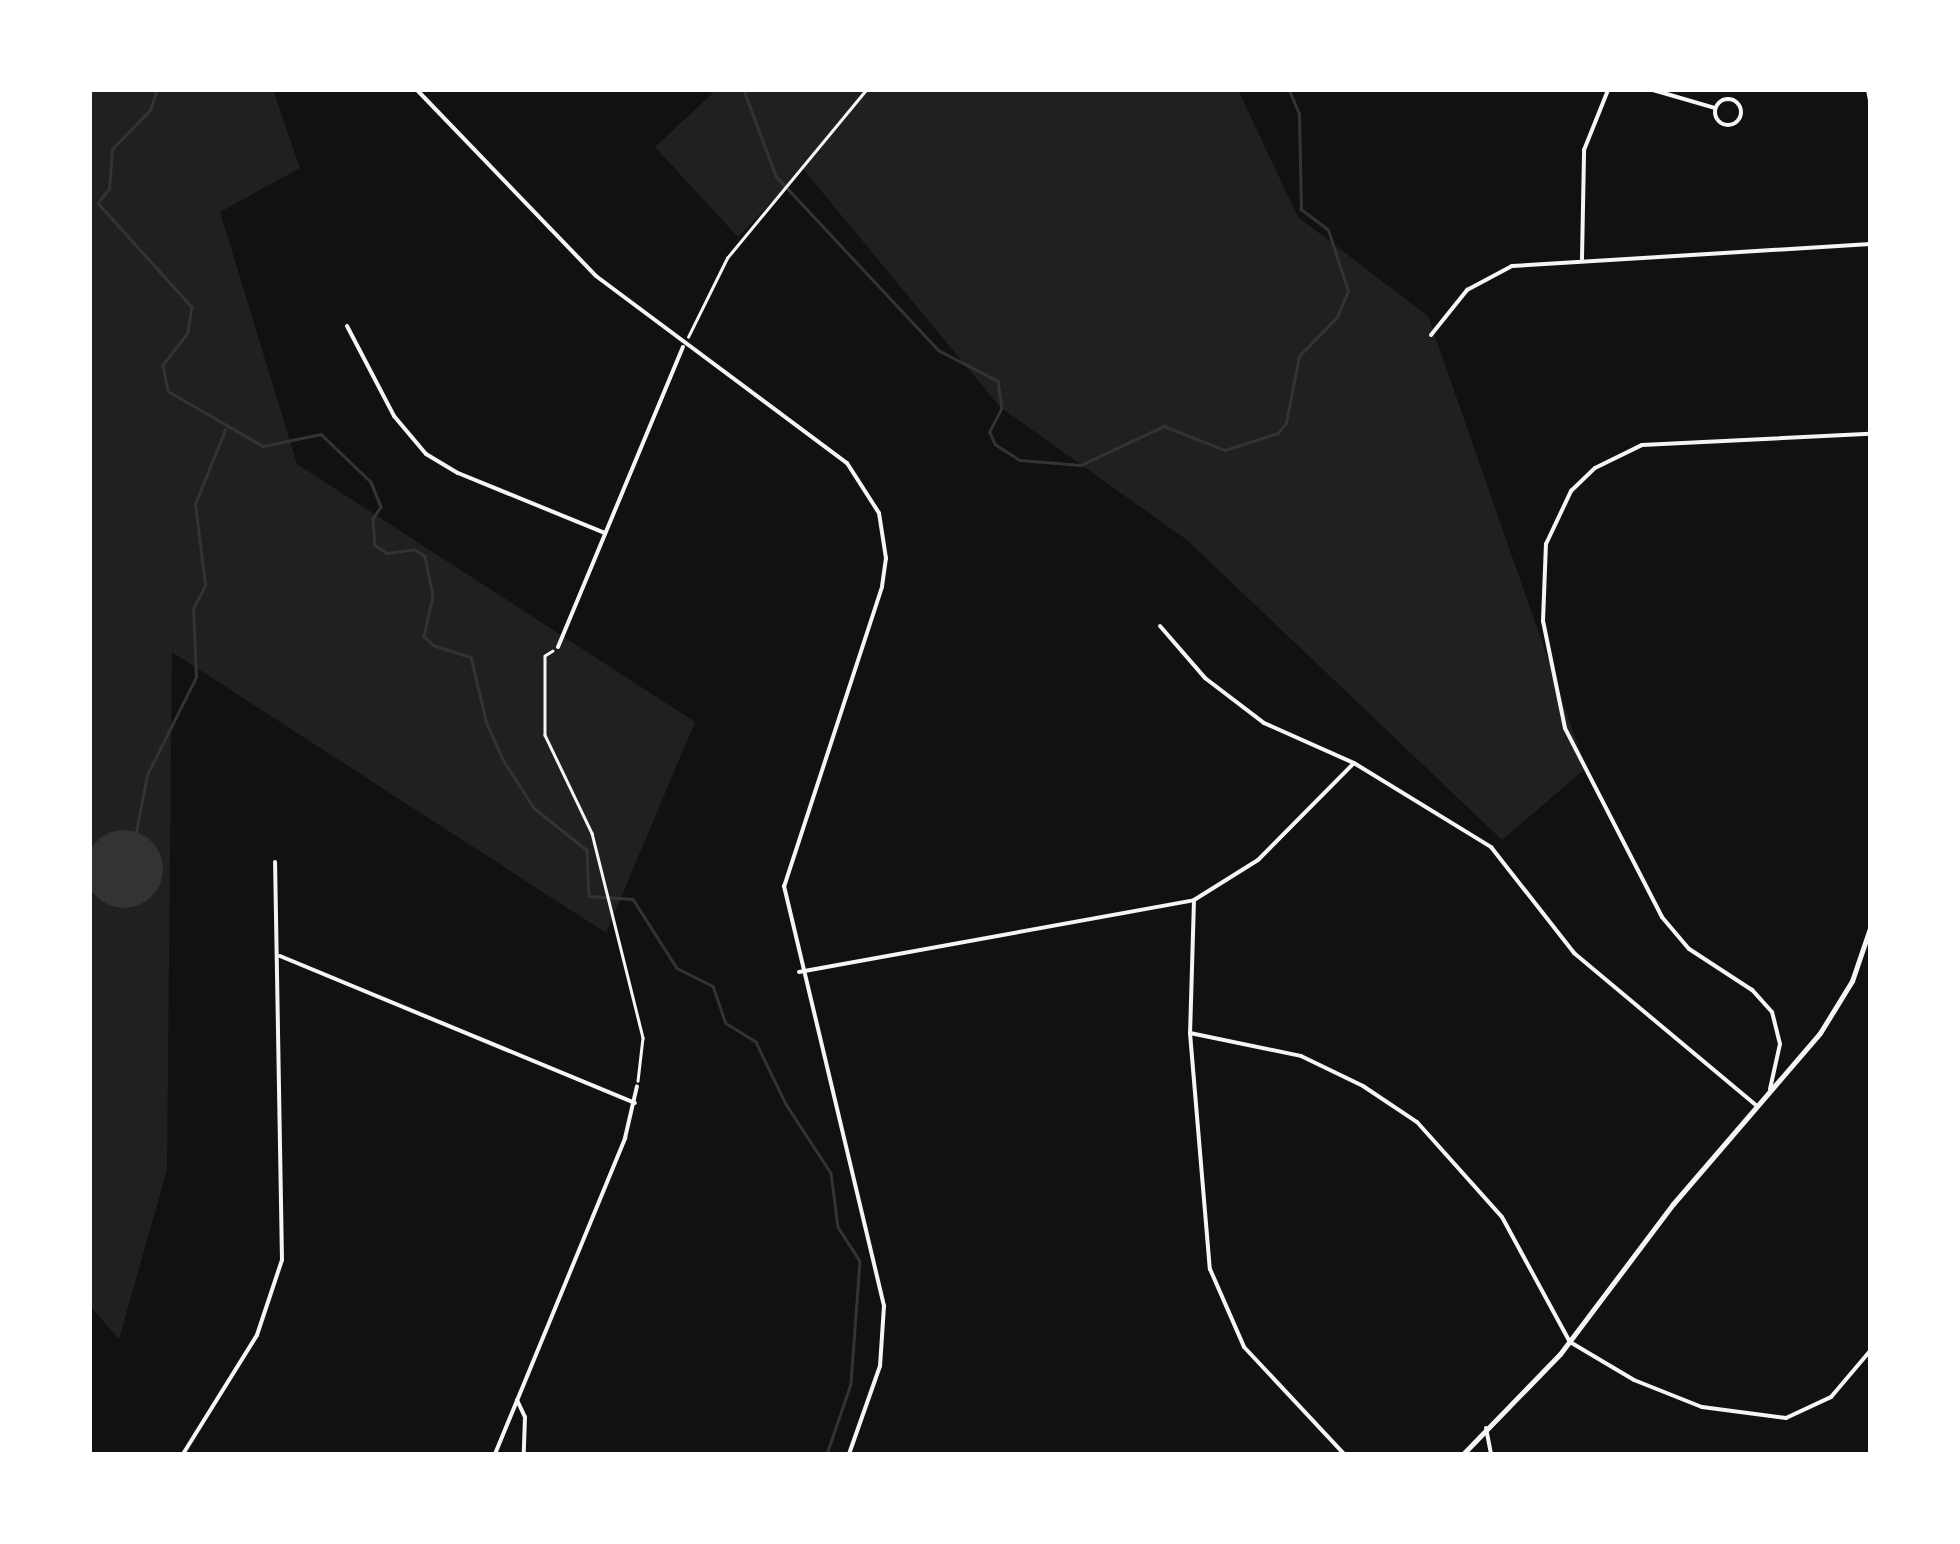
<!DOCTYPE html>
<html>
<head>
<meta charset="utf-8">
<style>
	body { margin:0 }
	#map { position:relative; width:1960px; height:1544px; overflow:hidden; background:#111; font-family:Lora,serif }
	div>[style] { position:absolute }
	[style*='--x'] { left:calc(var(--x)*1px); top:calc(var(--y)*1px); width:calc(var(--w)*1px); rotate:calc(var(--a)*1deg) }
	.green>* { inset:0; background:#202020 }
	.water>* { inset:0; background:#333 }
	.round { border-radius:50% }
	.stream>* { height:2.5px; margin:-1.25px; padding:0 1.25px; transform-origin:1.25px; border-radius:1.25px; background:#333 }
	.path>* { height:2.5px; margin:-1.25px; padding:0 1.25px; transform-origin:1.25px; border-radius:1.25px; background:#f5f5f5 }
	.minor>* { height:4px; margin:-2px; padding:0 2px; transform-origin:2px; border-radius:2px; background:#f5f5f5 }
	.minor>.ring { margin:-2px; padding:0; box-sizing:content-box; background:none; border:4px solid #f5f5f5; border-radius:50% }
	.tertiary>* { height:5px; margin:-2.5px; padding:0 2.5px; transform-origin:2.5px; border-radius:2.5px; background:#f5f5f5 }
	span { translate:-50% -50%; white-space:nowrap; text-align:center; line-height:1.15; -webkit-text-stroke:8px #fff; paint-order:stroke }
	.frame { position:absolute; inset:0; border:92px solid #fff; pointer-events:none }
</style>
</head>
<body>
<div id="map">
	<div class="green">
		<div style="clip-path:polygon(90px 90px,273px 90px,300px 168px,220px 212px,297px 464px,695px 722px,606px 933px,172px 652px,167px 1170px,119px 1339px,90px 1306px)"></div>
		<div style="clip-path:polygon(716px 90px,1238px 90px,1298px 217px,1428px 316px,1586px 768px,1502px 840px,1187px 540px,1000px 407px,803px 169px,738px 237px,655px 147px)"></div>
	</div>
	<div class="water">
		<div class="round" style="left:85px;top:830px;width:78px;height:78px"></div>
	</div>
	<div class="stream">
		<div style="--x:744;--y:90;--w:92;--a:69.6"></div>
		<div style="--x:776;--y:176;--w:238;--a:47"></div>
		<div style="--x:938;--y:350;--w:68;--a:27.3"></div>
		<div style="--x:998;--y:381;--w:27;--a:82"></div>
		<div style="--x:1002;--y:408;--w:27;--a:117"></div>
		<div style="--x:990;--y:432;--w:13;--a:67"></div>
		<div style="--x:995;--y:444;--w:30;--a:33"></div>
		<div style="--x:1020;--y:460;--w:61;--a:4.7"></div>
		<div style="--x:1081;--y:465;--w:92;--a:-25.2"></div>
		<div style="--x:1164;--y:426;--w:66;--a:21.5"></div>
		<div style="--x:1225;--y:450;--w:56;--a:-17.8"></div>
		<div style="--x:1278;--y:433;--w:13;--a:-51"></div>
		<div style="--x:1286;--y:423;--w:68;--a:-79"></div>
		<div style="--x:1299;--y:356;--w:54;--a:-45.7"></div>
		<div style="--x:1337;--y:317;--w:28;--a:-67"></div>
		<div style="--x:1348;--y:291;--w:64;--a:-108.2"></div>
		<div style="--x:1328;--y:230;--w:34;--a:-143"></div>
		<div style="--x:1301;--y:210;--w:96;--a:-91.2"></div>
		<div style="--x:1299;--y:114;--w:26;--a:-113"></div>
		<div style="--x:99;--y:201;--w:16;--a:-50"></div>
		<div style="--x:109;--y:189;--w:40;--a:-85.7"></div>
		<div style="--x:112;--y:149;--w:54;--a:-45.7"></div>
		<div style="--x:150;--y:110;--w:21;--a:-71"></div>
		<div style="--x:98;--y:203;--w:140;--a:47.9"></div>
		<div style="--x:192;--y:307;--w:26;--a:99"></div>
		<div style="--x:188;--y:333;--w:41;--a:128"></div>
		<div style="--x:163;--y:365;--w:26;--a:79"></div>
		<div style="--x:168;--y:391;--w:110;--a:30.1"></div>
		<div style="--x:263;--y:446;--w:59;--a:-11.7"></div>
		<div style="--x:321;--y:434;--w:69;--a:43.8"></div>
		<div style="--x:371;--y:482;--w:27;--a:68"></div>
		<div style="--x:381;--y:507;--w:14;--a:124"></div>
		<div style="--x:373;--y:519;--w:26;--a:86"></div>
		<div style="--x:375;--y:545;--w:14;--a:34"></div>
		<div style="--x:387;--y:553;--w:27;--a:-8"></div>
		<div style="--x:414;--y:549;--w:13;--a:32"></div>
		<div style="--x:425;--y:556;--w:41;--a:78.7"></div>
		<div style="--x:433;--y:596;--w:41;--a:102.7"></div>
		<div style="--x:424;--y:636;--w:13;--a:45"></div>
		<div style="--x:433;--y:645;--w:40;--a:18"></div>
		<div style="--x:471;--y:657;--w:69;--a:76.6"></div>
		<div style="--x:487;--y:724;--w:41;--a:65.3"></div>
		<div style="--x:504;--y:761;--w:56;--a:57.4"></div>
		<div style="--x:534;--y:808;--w:68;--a:38.4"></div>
		<div style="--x:587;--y:850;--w:46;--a:87.5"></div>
		<div style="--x:589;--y:896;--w:44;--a:3.9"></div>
		<div style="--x:633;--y:899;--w:82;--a:57.5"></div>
		<div style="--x:677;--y:968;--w:40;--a:26.6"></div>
		<div style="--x:713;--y:986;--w:39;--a:71"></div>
		<div style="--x:726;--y:1023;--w:36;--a:32"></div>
		<div style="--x:756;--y:1042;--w:69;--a:64.2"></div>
		<div style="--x:786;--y:1104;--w:82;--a:56.9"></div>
		<div style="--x:831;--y:1173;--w:54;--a:82.6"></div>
		<div style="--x:838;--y:1227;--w:40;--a:57.1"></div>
		<div style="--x:860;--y:1261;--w:123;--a:94.2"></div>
		<div style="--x:851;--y:1384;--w:74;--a:108.9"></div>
		<div style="--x:136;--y:832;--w:58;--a:-79.1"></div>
		<div style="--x:147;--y:775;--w:110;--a:-63.4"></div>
		<div style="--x:196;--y:677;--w:68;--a:-92.5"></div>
		<div style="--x:193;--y:609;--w:27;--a:-63"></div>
		<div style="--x:205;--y:585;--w:82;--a:-97"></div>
		<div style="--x:195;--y:504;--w:80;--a:-67.9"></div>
	</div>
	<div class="path">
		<div style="--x:688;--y:337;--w:88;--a:-63.7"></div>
		<div style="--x:727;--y:258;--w:218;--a:-50.4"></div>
		<div style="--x:553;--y:651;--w:9;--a:148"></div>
		<div style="--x:545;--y:656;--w:79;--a:90"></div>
		<div style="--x:545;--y:735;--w:109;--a:64.4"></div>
		<div style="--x:592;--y:833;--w:211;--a:76"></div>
		<div style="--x:643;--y:1038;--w:43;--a:96.6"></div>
	</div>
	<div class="minor">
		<div style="--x:417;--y:90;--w:258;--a:46.1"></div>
		<div style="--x:596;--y:276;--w:313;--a:36.7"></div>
		<div style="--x:847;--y:463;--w:59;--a:57.4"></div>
		<div style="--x:879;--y:513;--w:46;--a:81.2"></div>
		<div style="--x:886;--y:558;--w:29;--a:98"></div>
		<div style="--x:882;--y:587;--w:315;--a:108.1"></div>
		<div style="--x:784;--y:886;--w:432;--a:76.6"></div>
		<div style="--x:884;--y:1306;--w:60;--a:93.8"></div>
		<div style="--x:880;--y:1366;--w:93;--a:109.4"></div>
		<div style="--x:1653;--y:90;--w:65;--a:16.2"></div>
		<div style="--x:1868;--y:90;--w:10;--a:79"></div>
		<div class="ring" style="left:1715px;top:99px;width:22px;height:22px"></div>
		<div style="--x:1582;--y:259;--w:109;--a:-88.9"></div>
		<div style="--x:1584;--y:150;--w:65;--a:-68.2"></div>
		<div style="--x:347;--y:326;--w:102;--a:62.4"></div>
		<div style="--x:394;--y:416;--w:50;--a:49.9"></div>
		<div style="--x:426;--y:454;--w:37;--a:31"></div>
		<div style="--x:458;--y:473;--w:159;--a:22.2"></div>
		<div style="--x:1431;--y:335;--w:58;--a:-51.3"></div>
		<div style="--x:1467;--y:290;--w:51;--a:-28.1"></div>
		<div style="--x:1512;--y:266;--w:359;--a:-3.5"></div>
		<div style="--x:1160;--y:626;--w:69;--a:49.1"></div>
		<div style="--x:1205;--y:678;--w:74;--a:37.3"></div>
		<div style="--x:1264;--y:723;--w:98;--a:24"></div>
		<div style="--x:1354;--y:763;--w:161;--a:31.5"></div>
		<div style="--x:1491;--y:847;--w:135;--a:51.9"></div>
		<div style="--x:1574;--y:953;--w:237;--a:39.9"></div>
		<div style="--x:558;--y:647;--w:325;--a:-67.4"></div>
		<div style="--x:1194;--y:900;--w:133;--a:91.7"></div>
		<div style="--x:1190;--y:1033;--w:237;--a:85.2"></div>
		<div style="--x:1210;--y:1269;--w:85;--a:66.4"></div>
		<div style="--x:1244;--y:1347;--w:146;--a:46.9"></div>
		<div style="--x:280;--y:956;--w:384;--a:22.5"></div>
		<div style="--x:799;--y:972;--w:402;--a:-10.3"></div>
		<div style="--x:1194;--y:900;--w:75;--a:-32"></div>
		<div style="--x:1258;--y:860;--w:136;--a:-45.3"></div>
		<div style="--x:1190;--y:1033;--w:113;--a:11.7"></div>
		<div style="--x:1301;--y:1056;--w:69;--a:25.8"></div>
		<div style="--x:1363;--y:1086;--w:65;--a:33.7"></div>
		<div style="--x:1417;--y:1122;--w:127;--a:48.2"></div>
		<div style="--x:1502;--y:1217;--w:142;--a:61.5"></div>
		<div style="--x:1570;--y:1342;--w:74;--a:30.7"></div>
		<div style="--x:1634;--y:1380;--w:73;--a:21.7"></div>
		<div style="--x:1702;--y:1407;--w:85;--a:7.5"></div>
		<div style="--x:1786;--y:1418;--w:50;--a:-25"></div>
		<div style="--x:1831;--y:1397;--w:60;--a:-49.7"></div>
		<div style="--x:1770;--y:1089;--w:46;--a:-77.5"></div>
		<div style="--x:1780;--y:1044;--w:33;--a:-104"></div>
		<div style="--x:1772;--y:1012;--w:30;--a:-132"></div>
		<div style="--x:1752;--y:990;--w:75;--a:-146.9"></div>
		<div style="--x:1689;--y:949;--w:42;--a:-130.2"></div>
		<div style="--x:1662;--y:917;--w:212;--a:-117.2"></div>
		<div style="--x:1565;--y:728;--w:109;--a:-101.6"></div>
		<div style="--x:1543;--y:621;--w:77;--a:-87.8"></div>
		<div style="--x:1546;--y:544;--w:59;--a:-64.7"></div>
		<div style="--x:1571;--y:491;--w:33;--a:-44"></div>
		<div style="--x:1595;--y:468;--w:52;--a:-26.1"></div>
		<div style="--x:1642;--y:445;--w:228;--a:-2.8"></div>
		<div style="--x:517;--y:1400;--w:19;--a:65"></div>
		<div style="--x:525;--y:1417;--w:37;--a:92"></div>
		<div style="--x:1486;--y:1428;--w:26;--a:79"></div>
		<div style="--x:183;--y:1454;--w:140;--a:-58.1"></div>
		<div style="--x:257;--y:1335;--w:79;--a:-71.6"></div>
		<div style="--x:282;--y:1260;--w:398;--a:-91"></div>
		<div style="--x:495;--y:1454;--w:342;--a:-67.6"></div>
		<div style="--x:625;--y:1138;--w:53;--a:-77"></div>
	</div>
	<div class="tertiary">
		<div style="--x:1463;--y:1454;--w:139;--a:-45.9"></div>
		<div style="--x:1560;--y:1354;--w:188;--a:-53"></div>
		<div style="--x:1673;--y:1204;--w:225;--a:-49.3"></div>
		<div style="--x:1820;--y:1033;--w:61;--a:-58.4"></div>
		<div style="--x:1852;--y:981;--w:56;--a:-71.2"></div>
	</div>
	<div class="frame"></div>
</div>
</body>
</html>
